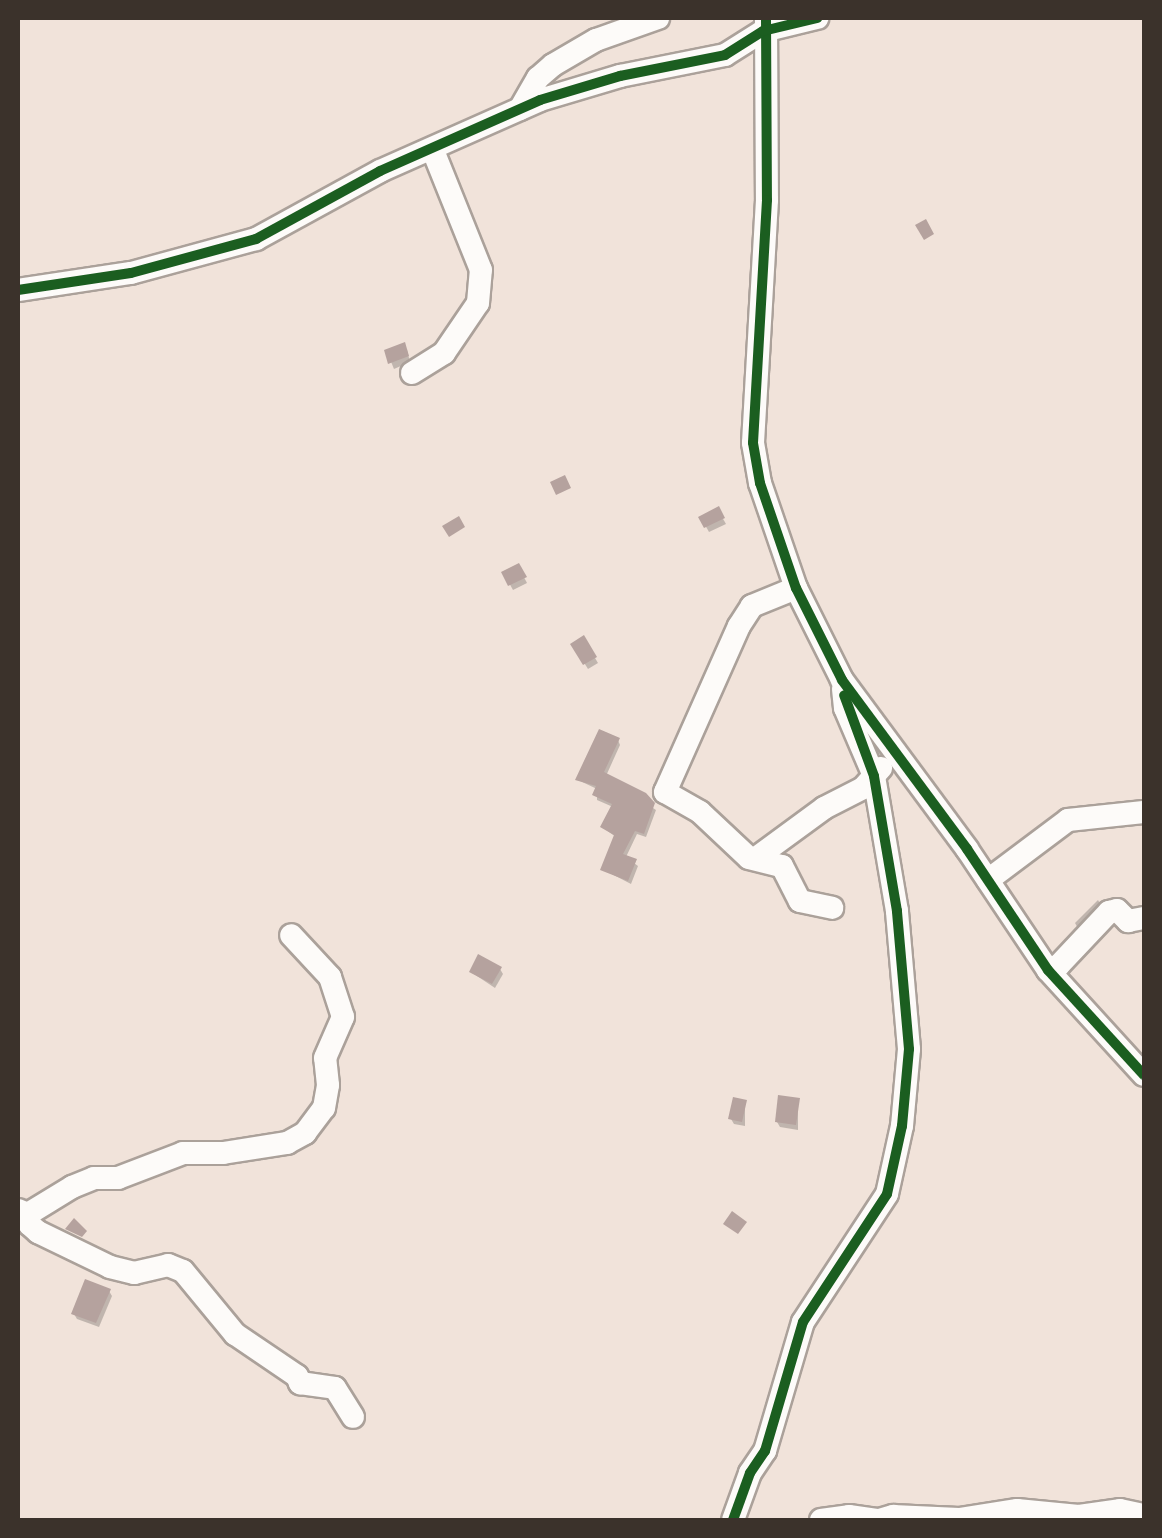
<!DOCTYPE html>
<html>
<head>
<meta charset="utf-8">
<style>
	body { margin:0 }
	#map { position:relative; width:1162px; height:1538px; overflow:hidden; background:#f1e3da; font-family:Literata,serif }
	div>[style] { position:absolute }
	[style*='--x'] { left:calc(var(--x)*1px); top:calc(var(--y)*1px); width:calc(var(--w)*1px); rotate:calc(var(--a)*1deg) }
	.shadow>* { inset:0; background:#0003 }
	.building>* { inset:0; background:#b5a29e }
	.roads { filter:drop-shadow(2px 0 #aba19a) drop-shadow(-2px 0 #aba19a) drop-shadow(0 2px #aba19a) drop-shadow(0 -2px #aba19a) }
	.minor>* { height:22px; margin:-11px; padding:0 11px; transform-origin:11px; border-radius:11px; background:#fdfbf9 }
	.cycleway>* { height:10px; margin:-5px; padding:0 5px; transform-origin:5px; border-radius:5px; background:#1b5e20 }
	span { translate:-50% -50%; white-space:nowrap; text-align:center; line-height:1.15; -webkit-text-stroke:10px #fbe2d0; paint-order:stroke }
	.frame { position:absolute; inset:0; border:20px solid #3b322b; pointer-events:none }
</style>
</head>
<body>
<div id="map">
	<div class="shadow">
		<div style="clip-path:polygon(407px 350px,410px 362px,394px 369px,387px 352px)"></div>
		<div style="clip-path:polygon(718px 510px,726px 524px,709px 532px,701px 518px)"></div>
		<div style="clip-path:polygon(518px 566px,527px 583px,513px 590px,504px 574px)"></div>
		<div style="clip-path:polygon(583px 638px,598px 663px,588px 669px,573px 645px)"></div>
		<div style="clip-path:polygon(618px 740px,620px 745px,606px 776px,656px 810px,646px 837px,637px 834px,626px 857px,638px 866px,631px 884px,602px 869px,616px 837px,602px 827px,613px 807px,597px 800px,597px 789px,578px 780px)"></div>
		<div style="clip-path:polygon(1098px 900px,1102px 907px,1079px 930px,1075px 923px)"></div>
		<div style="clip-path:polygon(500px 969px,503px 974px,495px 988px,471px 972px)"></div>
		<div style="clip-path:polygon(798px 1100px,798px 1130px,780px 1127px,777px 1122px)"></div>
		<div style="clip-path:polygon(745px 1102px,745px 1126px,734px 1124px,731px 1119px)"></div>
		<div style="clip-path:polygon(109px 1291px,112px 1296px,99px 1327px,77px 1319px,74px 1314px)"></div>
	</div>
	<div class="building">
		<div style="clip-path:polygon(926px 219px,934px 234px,924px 240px,915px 225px)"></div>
		<div style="clip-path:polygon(405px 342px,409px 356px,388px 364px,384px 350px)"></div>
		<div style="clip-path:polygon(565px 475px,571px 488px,556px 495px,550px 482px)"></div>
		<div style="clip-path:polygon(719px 506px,725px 518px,704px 528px,698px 517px)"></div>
		<div style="clip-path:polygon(459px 516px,465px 527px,449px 537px,442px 526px)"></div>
		<div style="clip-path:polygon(519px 563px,527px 577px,508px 586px,501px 572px)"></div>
		<div style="clip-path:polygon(584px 635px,597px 657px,583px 665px,570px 644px)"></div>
		<div style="clip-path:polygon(599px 729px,620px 738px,604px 772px,646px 793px,655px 803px,644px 834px,635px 831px,623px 854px,637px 859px,628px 881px,600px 870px,614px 835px,600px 827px,612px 804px,592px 795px,596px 786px,575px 780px)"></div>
		<div style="clip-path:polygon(478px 954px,502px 967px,492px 984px,469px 972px)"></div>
		<div style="clip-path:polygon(778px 1095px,800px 1098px,796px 1125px,775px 1122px)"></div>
		<div style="clip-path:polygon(733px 1097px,747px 1100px,742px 1122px,728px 1119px)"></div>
		<div style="clip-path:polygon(732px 1211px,747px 1222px,738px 1234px,723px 1224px)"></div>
		<div style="clip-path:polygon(74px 1218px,87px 1231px,82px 1237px,65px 1229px)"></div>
		<div style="clip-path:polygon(85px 1279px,111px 1289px,96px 1323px,71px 1314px)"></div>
	</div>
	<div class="roads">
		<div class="minor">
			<div style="--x:766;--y:18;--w:182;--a:89.7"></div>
			<div style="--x:767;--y:200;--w:243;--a:93.3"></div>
			<div style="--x:753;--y:443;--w:41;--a:80.1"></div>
			<div style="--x:760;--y:483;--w:111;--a:71.1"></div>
			<div style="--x:796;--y:588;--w:103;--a:63.4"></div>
			<div style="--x:842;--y:680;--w:210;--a:53.5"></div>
			<div style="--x:967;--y:849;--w:146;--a:56.2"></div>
			<div style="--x:1048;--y:970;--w:142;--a:47.6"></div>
			<div style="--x:520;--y:109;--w:36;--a:-60"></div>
			<div style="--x:538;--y:78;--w:20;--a:-41"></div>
			<div style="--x:553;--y:65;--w:50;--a:-30.2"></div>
			<div style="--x:596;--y:40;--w:66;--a:-19.5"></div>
			<div style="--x:18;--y:290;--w:114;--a:-8.6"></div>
			<div style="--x:131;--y:273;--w:130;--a:-15.2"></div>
			<div style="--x:256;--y:239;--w:141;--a:-28.7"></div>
			<div style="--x:380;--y:171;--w:175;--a:-23.9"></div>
			<div style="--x:540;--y:100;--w:84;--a:-16.7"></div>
			<div style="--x:620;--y:76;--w:107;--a:-11.3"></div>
			<div style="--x:725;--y:55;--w:45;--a:-32.3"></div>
			<div style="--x:763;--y:31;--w:56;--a:-13.5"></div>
			<div style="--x:412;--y:373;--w:38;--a:-32"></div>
			<div style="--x:444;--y:353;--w:60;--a:-55.8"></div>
			<div style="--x:478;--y:303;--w:33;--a:-85"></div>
			<div style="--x:481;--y:270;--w:131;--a:-111.9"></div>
			<div style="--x:796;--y:588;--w:48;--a:157.8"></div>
			<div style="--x:752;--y:606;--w:24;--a:123"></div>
			<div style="--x:739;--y:626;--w:182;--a:114"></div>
			<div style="--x:665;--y:792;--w:40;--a:29.7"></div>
			<div style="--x:700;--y:812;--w:67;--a:43.2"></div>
			<div style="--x:749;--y:858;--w:34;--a:14"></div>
			<div style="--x:782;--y:866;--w:39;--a:63"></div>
			<div style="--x:800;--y:901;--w:33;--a:12"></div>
			<div style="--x:756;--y:858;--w:84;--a:-36.3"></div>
			<div style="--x:824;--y:808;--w:44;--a:-27.1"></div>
			<div style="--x:863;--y:788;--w:27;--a:-48"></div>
			<div style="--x:988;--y:880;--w:100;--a:-36.9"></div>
			<div style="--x:1068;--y:820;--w:76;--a:-6"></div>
			<div style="--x:1048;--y:970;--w:12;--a:-24"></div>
			<div style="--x:1059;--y:965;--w:73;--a:-46.7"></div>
			<div style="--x:1109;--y:912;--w:8;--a:-14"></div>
			<div style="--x:1117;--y:910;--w:16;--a:45"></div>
			<div style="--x:1128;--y:921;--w:16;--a:-11"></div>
			<div style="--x:18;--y:1210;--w:11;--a:22"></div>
			<div style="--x:28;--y:1214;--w:52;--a:-31.5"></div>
			<div style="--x:72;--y:1187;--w:24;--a:-22"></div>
			<div style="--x:94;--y:1178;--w:24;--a:0"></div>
			<div style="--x:118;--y:1178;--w:70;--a:-21"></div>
			<div style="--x:183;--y:1153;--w:40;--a:0"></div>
			<div style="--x:223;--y:1153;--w:65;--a:-8.9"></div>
			<div style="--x:287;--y:1143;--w:21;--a:-29"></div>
			<div style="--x:305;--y:1133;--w:31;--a:-53"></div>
			<div style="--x:324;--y:1108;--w:23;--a:-80"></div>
			<div style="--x:328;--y:1085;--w:27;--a:-96"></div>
			<div style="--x:325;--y:1058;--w:45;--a:-66.3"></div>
			<div style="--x:343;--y:1017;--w:42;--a:-108"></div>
			<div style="--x:330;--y:977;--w:57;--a:-132.9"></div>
			<div style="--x:28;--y:1214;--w:11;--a:80"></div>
			<div style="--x:30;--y:1225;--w:11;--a:41"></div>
			<div style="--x:38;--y:1232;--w:80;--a:25.9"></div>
			<div style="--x:110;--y:1267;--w:25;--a:14"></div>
			<div style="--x:134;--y:1273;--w:35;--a:-13"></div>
			<div style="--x:168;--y:1265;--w:16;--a:22"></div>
			<div style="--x:183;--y:1271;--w:82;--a:50.5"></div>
			<div style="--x:235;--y:1334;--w:75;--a:34.1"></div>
			<div style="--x:297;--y:1376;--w:8;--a:67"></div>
			<div style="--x:300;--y:1383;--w:35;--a:8"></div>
			<div style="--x:335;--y:1388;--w:34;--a:58"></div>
			<div style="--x:733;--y:1520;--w:50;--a:-70.1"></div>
			<div style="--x:750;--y:1473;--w:27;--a:-56"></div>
			<div style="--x:765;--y:1451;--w:134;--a:-73.6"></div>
			<div style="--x:803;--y:1322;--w:153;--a:-56.7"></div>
			<div style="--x:887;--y:1194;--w:70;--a:-77.6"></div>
			<div style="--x:902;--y:1126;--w:77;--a:-84.8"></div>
			<div style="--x:909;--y:1049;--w:139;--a:-95"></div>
			<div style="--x:897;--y:911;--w:137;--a:-99.7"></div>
			<div style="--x:874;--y:776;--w:74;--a:-113.1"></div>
			<div style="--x:845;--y:708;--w:19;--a:-96"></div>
			<div style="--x:821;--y:1520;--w:28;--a:-8"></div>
			<div style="--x:849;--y:1516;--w:28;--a:8"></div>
			<div style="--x:879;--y:1520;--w:15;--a:-16"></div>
			<div style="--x:893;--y:1516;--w:66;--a:2.6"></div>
			<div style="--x:959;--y:1519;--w:59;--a:-8.8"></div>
			<div style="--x:1017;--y:1510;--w:62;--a:5.5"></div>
			<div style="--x:1079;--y:1516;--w:41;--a:-8.3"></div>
			<div style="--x:1120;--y:1510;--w:25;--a:12"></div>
		</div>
	</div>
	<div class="cycleway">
		<div style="--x:766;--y:18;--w:182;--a:89.7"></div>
		<div style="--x:767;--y:200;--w:243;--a:93.3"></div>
		<div style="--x:753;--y:443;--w:41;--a:80.1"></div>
		<div style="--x:760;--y:483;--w:111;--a:71.1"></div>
		<div style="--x:796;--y:588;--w:103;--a:63.4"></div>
		<div style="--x:842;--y:680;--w:210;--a:53.5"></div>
		<div style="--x:967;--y:849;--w:146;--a:56.2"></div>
		<div style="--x:1048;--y:970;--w:142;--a:47.6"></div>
		<div style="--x:18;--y:290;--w:114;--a:-8.6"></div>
		<div style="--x:131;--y:273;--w:130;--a:-15.2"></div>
		<div style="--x:256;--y:239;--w:141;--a:-28.7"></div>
		<div style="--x:380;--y:171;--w:175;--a:-23.9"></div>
		<div style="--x:540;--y:100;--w:84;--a:-16.7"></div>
		<div style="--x:620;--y:76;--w:107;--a:-11.3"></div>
		<div style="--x:725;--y:55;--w:45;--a:-32.3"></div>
		<div style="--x:763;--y:31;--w:56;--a:-13.5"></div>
		<div style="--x:733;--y:1520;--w:50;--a:-70.1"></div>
		<div style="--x:750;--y:1473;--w:27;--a:-56"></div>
		<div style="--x:765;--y:1451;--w:134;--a:-73.6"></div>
		<div style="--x:803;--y:1322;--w:153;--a:-56.7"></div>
		<div style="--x:887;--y:1194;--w:70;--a:-77.6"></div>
		<div style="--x:902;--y:1126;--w:77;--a:-84.8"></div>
		<div style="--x:909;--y:1049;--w:139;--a:-95"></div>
		<div style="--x:897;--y:911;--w:137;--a:-99.7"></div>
		<div style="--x:874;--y:776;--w:86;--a:-110.3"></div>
	</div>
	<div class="frame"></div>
</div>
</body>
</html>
